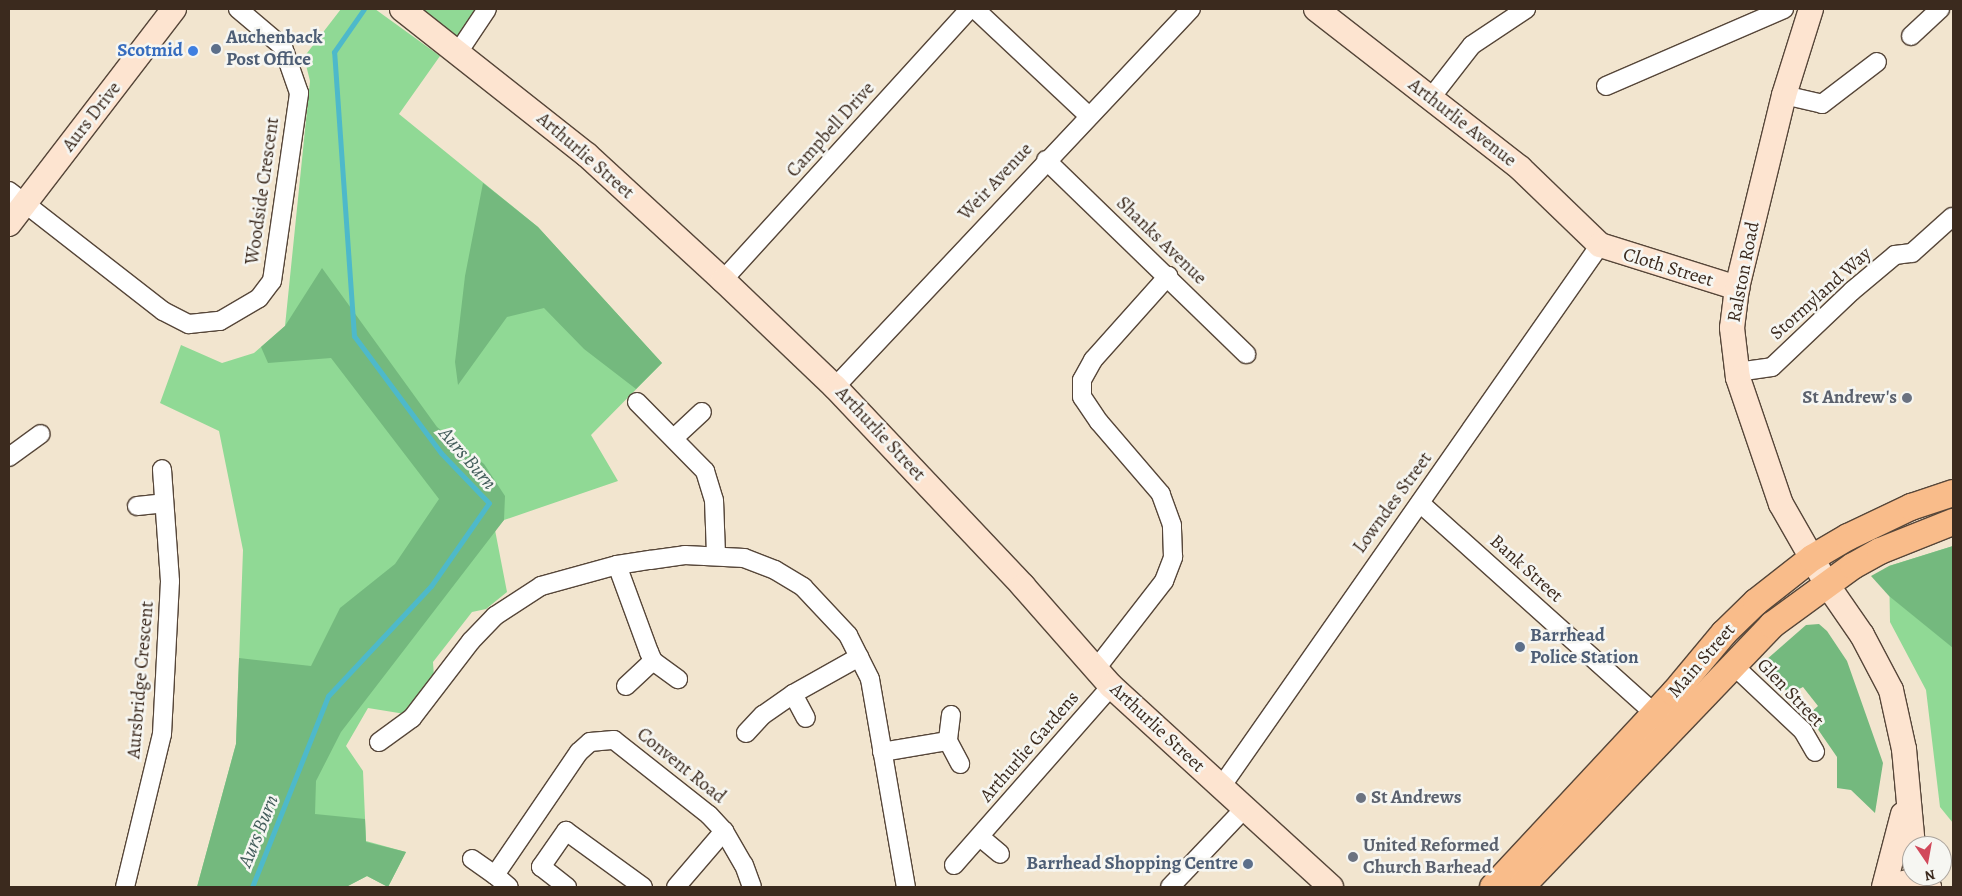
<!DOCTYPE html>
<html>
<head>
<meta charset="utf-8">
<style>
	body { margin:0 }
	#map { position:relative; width:1962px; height:896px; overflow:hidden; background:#f2e5cf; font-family:Alegreya,serif }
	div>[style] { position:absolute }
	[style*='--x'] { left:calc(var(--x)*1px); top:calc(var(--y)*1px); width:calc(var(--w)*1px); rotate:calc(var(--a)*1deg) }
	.green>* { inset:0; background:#90d995 }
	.forest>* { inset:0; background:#74b97e }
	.stream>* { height:5px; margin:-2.5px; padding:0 2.5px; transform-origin:2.5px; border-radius:2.5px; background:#4eb9ca }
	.roads { filter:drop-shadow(1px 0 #564639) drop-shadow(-1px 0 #564639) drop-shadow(0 1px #564639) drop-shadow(0 -1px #564639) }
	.street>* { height:18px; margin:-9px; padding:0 9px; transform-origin:9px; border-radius:9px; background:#fff }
	.secondary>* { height:24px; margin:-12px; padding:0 12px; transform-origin:12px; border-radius:12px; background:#fde4d0 }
	.primary>* { height:26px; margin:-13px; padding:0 13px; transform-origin:13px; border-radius:13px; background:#f9bc8a }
	.dots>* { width:14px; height:14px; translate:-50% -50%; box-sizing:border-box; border:2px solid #f6f6f2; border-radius:50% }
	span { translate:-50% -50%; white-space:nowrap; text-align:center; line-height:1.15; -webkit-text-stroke:5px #f6f6f2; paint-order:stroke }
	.service-label { font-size:19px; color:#4e5e75; font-weight:700 }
	.left { translate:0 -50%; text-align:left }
	.right { translate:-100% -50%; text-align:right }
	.shop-label { font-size:19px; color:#366cbe; font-weight:700 }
	.street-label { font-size:19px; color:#3b2a1e }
	.worship-label { font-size:19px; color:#5b616d; font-weight:700 }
	.water-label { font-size:20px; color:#425c5a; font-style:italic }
	.frame { position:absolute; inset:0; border:10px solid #3b2a1e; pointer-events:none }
	.north { position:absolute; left:1902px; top:836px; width:50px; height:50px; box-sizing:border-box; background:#f6f6f2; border:1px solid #aba49d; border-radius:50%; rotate:168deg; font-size:14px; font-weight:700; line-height:20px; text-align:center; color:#3b2a1e }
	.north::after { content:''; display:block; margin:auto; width:18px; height:22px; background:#d1495b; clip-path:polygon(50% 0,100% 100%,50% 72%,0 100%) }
</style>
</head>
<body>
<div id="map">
	<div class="green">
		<div style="clip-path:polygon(341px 9px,375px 9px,440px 56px,399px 114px,538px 227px,662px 363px,591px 435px,618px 481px,504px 520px,495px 530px,507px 592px,486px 609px,472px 612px,433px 662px,434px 677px,405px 714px,368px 708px,346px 746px,363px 771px,366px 841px,406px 852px,388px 887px,367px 876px,346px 887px,197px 887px,236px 744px,243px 550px,219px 431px,160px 403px,181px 345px,222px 363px,254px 353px,285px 326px,310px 81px,304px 57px)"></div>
		<div style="clip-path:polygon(417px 9px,484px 9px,460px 44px)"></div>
		<div style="clip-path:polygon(1953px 546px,1953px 823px,1940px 807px,1926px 690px,1890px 622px,1889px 566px)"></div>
	</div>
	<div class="forest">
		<div style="clip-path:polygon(483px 183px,538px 227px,662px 363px,636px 389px,584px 349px,544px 308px,507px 317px,458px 385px,455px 362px,465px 276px)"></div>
		<div style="clip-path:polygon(322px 268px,437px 427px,484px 464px,505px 496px,504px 520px,341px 732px,316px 781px,315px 814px,365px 819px,366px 842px,406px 852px,388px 887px,367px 876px,346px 887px,197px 887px,236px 744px,239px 658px,311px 666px,340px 608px,395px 564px,439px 499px,331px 358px,268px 363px,261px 347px,285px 326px)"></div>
		<div style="clip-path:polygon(1953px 546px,1953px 648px,1889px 596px,1871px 576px,1889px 566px)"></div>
		<div style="clip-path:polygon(1819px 624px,1827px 631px,1847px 661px,1883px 763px,1875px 813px,1851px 790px,1837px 788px,1837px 757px,1808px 715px,1818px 706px,1803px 687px,1789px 694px,1767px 668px,1766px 660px,1806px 625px)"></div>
	</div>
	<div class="stream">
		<div style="--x:252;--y:887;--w:206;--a:-68.3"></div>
		<div style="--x:328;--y:696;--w:151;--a:-46.9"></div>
		<div style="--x:431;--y:586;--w:101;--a:-55.1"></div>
		<div style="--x:489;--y:503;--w:69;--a:-133.8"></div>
		<div style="--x:441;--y:453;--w:146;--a:-126.6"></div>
		<div style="--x:354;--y:336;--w:285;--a:-94"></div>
		<div style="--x:334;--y:52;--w:52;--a:-55.1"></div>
	</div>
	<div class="roads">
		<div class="street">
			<div style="--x:975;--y:9;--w:156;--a:43.2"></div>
			<div style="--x:1911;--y:36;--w:40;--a:-43"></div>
			<div style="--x:459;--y:51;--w:50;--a:-56.3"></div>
			<div style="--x:1606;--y:86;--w:194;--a:-23.4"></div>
			<div style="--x:1784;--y:95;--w:39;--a:13"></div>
			<div style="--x:1822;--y:104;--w:69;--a:-37.4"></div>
			<div style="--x:1430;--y:99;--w:68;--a:-52.1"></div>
			<div style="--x:1472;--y:45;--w:65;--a:-33.7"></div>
			<div style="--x:1046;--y:160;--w:279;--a:44.1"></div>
			<div style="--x:9;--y:191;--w:195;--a:37.9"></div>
			<div style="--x:163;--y:311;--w:29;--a:27"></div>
			<div style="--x:189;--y:324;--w:31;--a:-6"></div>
			<div style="--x:220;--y:321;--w:45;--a:-30.5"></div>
			<div style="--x:259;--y:298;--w:21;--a:-53"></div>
			<div style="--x:272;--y:281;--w:190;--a:-81.8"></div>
			<div style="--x:299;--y:93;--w:49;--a:-109.2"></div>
			<div style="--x:283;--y:47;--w:59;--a:-139.8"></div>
			<div style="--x:723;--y:280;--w:367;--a:-47.7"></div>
			<div style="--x:1737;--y:372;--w:35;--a:-8"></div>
			<div style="--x:1772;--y:367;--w:110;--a:-43.5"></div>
			<div style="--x:1852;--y:291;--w:56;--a:-39.9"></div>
			<div style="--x:1895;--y:255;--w:17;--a:-7"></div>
			<div style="--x:1912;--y:253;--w:54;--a:-42"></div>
			<div style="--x:835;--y:387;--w:519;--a:-46.72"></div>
			<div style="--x:637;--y:402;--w:97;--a:45.4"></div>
			<div style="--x:705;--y:471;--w:30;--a:73"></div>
			<div style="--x:714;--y:500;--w:55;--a:87.9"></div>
			<div style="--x:674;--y:438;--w:38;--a:-43"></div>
			<div style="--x:9;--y:457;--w:39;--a:-36"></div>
			<div style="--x:1420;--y:503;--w:326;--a:41.9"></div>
			<div style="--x:137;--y:506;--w:27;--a:-6"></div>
			<div style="--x:617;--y:565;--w:93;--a:69.8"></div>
			<div style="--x:649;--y:652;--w:10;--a:66"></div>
			<div style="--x:653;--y:661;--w:31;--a:36"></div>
			<div style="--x:1732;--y:664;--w:98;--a:43.3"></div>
			<div style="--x:1803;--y:731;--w:24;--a:60"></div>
			<div style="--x:1095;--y:670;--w:113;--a:-52.2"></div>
			<div style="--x:1164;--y:581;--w:26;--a:-69"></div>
			<div style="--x:1173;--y:557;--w:32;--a:-92"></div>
			<div style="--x:1172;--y:525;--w:33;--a:-110"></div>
			<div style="--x:1161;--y:494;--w:95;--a:-130.7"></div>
			<div style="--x:1099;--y:422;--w:30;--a:-124"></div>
			<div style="--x:1082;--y:397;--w:17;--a:-90"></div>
			<div style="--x:1082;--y:380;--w:23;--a:-61"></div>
			<div style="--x:1093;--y:360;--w:113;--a:-48.2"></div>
			<div style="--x:626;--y:686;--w:37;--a:-43"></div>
			<div style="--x:793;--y:694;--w:27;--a:62"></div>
			<div style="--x:951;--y:715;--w:26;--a:97"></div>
			<div style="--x:948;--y:741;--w:26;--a:62"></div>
			<div style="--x:746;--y:733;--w:25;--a:-47"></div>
			<div style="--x:763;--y:715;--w:37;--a:-35"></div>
			<div style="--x:793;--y:694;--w:76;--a:-29.3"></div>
			<div style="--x:379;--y:742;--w:41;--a:-36"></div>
			<div style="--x:412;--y:718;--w:97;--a:-52.5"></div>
			<div style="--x:471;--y:641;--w:35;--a:-46"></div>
			<div style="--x:495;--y:616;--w:55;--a:-33.1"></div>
			<div style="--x:541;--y:586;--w:79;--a:-15.4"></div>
			<div style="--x:617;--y:565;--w:33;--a:-9"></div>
			<div style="--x:650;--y:560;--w:35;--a:-8"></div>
			<div style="--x:685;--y:555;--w:59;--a:2.9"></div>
			<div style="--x:744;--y:558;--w:33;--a:21"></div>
			<div style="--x:775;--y:570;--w:33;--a:31"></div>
			<div style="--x:803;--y:587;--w:66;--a:46.8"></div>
			<div style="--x:848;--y:635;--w:49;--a:63.4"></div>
			<div style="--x:870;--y:679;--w:211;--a:80.2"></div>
			<div style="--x:882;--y:752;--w:67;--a:-9.5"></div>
			<div style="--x:1221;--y:787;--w:661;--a:-55.04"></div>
			<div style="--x:980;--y:837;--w:26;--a:40"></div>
			<div style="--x:472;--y:859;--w:28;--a:35"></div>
			<div style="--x:495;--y:875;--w:149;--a:-55.7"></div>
			<div style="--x:579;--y:752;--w:15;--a:-42"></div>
			<div style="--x:590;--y:742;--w:24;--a:-5"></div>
			<div style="--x:614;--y:740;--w:121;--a:38.3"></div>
			<div style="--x:709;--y:815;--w:22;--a:47"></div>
			<div style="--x:724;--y:831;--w:39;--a:60"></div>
			<div style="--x:744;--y:865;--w:23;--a:70"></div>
			<div style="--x:954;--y:865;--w:238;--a:-48.7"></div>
			<div style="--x:495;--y:875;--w:18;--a:41"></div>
			<div style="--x:125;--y:887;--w:157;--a:-76.4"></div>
			<div style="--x:162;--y:734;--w:153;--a:-87"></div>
			<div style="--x:170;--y:581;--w:112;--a:-94.1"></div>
			<div style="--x:567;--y:887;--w:33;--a:-142"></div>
			<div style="--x:541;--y:867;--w:44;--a:-55.2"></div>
			<div style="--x:566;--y:831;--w:95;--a:36"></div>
			<div style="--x:676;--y:887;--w:74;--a:-49.4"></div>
			<div style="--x:1170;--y:887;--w:109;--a:-46.5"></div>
		</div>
		<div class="secondary">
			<div style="--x:402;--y:9;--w:236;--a:38.3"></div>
			<div style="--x:587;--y:155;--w:185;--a:42.6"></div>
			<div style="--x:723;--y:280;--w:155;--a:43.7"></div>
			<div style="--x:835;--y:387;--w:274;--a:46.6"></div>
			<div style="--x:1023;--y:586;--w:133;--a:48.7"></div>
			<div style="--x:1111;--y:686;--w:298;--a:42.4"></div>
			<div style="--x:1316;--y:9;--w:259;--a:37.9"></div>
			<div style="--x:1520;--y:168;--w:111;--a:43.9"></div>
			<div style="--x:1600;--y:245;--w:144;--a:17.4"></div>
			<div style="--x:1811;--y:9;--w:90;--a:107.4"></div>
			<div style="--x:1784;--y:95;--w:199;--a:103.7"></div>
			<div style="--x:1737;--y:288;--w:40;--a:97.1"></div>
			<div style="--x:1732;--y:328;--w:50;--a:83.2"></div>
			<div style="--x:1738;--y:378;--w:133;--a:71.2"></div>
			<div style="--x:1781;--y:504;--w:91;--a:60.3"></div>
			<div style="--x:1826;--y:583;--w:63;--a:55.3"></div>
			<div style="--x:1862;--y:635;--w:62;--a:62.2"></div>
			<div style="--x:1891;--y:690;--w:60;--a:77.6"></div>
			<div style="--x:1904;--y:749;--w:97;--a:84.7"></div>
			<div style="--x:9;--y:224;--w:271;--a:-52.5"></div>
			<div style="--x:1884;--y:887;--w:75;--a:-75.4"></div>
			<div style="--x:1886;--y:887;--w:26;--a:-13"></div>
			<div style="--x:1911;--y:881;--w:19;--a:18"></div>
		</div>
		<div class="primary">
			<div style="--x:1493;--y:887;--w:265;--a:-47"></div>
			<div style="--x:1674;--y:693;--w:78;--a:-50.2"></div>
			<div style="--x:1724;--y:633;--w:45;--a:-44.1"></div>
			<div style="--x:1756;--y:602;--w:71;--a:-38.2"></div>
			<div style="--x:1812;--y:558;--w:42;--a:-30.3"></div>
			<div style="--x:1848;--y:537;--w:70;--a:-25.5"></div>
			<div style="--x:1911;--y:507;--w:44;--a:-18.4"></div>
			<div style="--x:1521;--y:887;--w:363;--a:-46.2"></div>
			<div style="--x:1772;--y:625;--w:100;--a:-36.1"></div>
			<div style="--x:1853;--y:566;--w:31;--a:-29"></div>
			<div style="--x:1880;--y:551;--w:79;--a:-21.7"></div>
		</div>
	</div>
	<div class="dots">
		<div style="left:216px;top:49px;background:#5c6f8a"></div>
		<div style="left:193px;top:51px;background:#3f7fe0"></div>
		<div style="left:1907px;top:398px;background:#6b7280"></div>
		<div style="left:1520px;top:647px;background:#5c6f8a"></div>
		<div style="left:1361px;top:798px;background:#6b7280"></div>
		<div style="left:1353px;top:857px;background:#6b7280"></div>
		<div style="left:1248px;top:864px;background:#5c6f8a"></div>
	</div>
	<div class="service-label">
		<span class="left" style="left:226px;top:49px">Auchenback<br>Post Office</span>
		<span class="left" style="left:1530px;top:647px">Barrhead<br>Police Station</span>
		<span class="right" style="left:1238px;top:864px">Barrhead Shopping Centre</span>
	</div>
	<div class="shop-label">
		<span class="right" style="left:183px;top:51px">Scotmid</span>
	</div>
	<div class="street-label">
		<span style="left:92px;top:117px;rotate:-52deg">Aurs Drive</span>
		<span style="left:1462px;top:123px;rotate:38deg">Arthurlie Avenue</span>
		<span style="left:831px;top:130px;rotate:-48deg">Campbell Drive</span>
		<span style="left:585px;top:156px;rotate:41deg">Arthurlie Street</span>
		<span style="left:996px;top:182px;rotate:-47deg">Weir Avenue</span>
		<span style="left:263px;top:191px;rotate:-82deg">Woodside Crescent</span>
		<span style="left:1161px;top:241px;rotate:44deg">Shanks Avenue</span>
		<span style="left:1668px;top:268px;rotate:17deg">Cloth Street</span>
		<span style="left:1744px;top:272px;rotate:-79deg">Ralston Road</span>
		<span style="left:1821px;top:294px;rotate:-42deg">Stormyland Way</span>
		<span style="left:880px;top:434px;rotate:47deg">Arthurlie Street</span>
		<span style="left:1393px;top:503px;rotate:-54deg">Lowndes Street</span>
		<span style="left:1526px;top:569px;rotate:42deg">Bank Street</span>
		<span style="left:1702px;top:661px;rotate:-49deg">Main Street</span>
		<span style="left:141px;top:680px;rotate:-85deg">Aursbridge Crescent</span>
		<span style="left:1790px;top:693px;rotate:46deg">Glen Street</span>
		<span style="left:1157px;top:728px;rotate:43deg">Arthurlie Street</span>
		<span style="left:1030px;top:747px;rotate:-49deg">Arthurlie Gardens</span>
		<span style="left:681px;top:766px;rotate:39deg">Convent Road</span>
	</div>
	<div class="worship-label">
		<span class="right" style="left:1897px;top:398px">St Andrew's</span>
		<span class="left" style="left:1371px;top:798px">St Andrews</span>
		<span class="left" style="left:1363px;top:857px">United Reformed<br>Church Barhead</span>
	</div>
	<div class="water-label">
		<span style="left:468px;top:458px;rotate:49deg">Aurs Burn</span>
		<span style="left:258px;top:831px;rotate:-68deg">Aurs Burn</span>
	</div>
	<div class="frame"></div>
	<div class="north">N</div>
</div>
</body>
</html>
